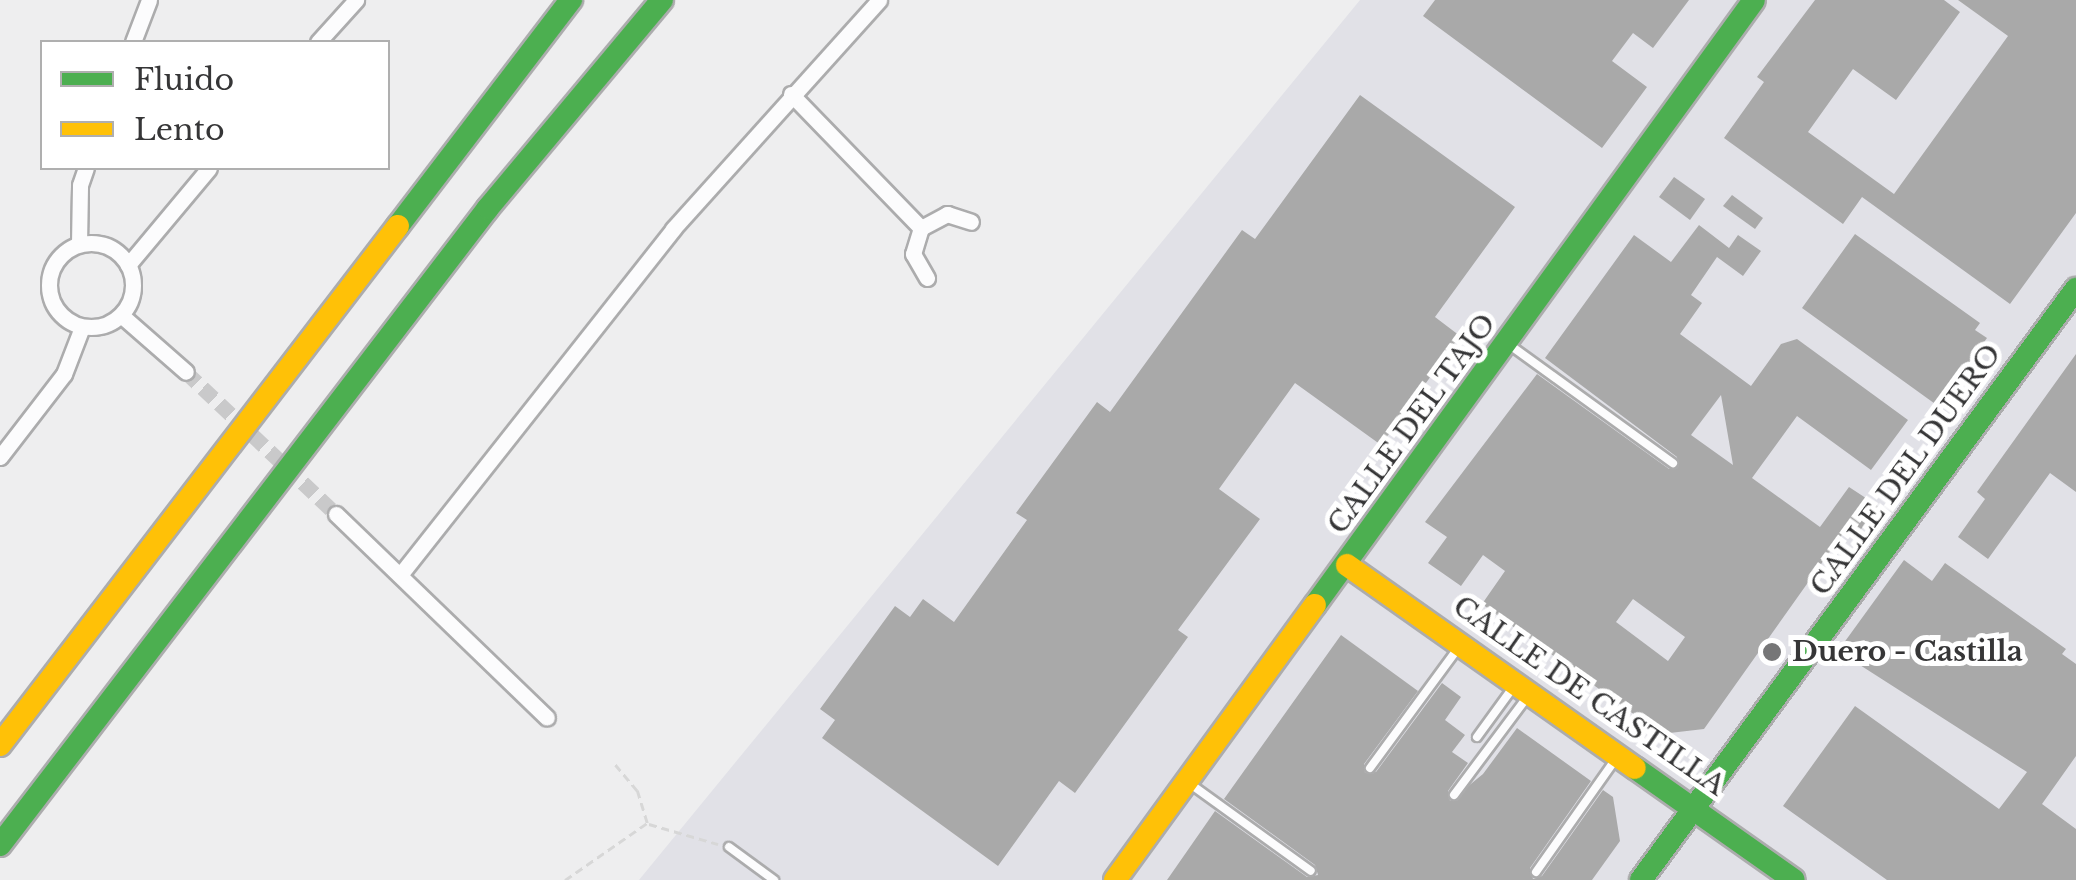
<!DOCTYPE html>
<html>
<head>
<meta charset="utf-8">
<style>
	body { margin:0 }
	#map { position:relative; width:2076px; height:880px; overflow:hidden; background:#eeeeef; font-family:"Libre Baskerville",serif }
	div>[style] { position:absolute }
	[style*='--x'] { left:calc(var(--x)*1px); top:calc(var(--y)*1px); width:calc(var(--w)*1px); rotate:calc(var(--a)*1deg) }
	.built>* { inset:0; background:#e1e1e7 }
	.building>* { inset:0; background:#a9a9a9 }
	.street-tunnel>* { height:15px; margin-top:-7.5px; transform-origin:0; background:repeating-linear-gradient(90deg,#c9c9ca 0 15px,transparent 0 23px) }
	.path>* { height:2.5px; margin-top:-1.25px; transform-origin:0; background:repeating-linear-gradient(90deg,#d7d7d7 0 8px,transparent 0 13px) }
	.roads { filter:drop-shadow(2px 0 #acacad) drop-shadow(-2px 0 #acacad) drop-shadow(0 2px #acacad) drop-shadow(0 -2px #acacad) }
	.lane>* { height:8px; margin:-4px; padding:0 4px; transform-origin:4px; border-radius:4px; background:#fcfcfd }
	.street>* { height:15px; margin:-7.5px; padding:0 7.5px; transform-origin:7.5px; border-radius:7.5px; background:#fcfcfd }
	.street>.ring { margin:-7.5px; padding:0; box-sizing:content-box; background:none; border:15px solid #fcfcfd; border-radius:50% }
	.fast>* { height:22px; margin:-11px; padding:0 11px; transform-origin:11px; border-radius:11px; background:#4caf50 }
	.slow>* { height:22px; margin:-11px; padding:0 11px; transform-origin:11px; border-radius:11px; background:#ffc107 }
	.dots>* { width:28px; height:28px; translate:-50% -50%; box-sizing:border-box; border:5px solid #fff; border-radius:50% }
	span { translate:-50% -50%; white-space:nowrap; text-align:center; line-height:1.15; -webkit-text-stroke:10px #fff; paint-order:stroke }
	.street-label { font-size:28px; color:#363637 }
	.poi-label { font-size:28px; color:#363637; font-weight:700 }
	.left { translate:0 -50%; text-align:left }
	.legend { position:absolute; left:40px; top:40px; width:350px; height:130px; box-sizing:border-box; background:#fff; border:2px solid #afafaf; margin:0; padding:12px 18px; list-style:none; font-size:30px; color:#363637 }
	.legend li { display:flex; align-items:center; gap:20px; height:50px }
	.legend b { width:50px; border:2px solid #afafaf }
</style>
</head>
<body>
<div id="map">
	<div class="built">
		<div style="clip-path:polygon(1360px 0,2076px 0,2076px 880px,639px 880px)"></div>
	</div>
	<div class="building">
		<div style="clip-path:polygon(1435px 0,1689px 0,1653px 48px,1633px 33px,1612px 61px,1647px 87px,1602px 148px,1423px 16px)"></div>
		<div style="clip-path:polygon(1815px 0,1944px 0,1960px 12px,1896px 100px,1853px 69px,1808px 132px,1894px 194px,2008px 36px,1958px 0,2076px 0,2076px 213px,2010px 304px,1862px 197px,1843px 224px,1724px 138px,1764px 82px,1757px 77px)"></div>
		<div style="clip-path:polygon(1360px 95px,1515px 207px,1435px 317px,1460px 336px,1381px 445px,1295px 383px,1219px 489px,1260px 519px,1178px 630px,1188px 637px,1075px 793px,1059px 781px,998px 866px,822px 738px,835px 720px,820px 709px,895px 606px,910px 617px,923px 599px,954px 622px,1027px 520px,1016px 513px,1097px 402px,1110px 412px,1242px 230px,1255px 239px)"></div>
		<div style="clip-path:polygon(1674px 177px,1705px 199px,1690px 220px,1659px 197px)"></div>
		<div style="clip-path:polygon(1732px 195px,1763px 218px,1755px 229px,1723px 206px)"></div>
		<div style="clip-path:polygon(evenodd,1699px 225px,1729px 248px,1738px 235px,1761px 251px,1743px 276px,1717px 257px,1691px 295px,1702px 303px,1680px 334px,1751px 386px,1781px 344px,1797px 339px,1908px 420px,1871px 470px,1797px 416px,1752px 478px,1820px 527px,1849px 487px,1878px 506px,1856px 536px,1846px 529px,1704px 729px,1661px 734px,1482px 604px,1505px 571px,1483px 555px,1461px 586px,1428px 563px,1447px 537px,1425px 522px,1537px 374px,1669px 469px,1678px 468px,1677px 457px,1545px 358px,1634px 235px,1671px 262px,1699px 225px,1721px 395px,1733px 465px,1691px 435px,1721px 395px,1699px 225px,1633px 599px,1685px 637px,1668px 661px,1616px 622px,1633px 599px)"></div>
		<div style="clip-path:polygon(1855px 234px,1980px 323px,1975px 330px,1987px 338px,1938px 406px,1802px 308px)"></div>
		<div style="clip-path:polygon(2076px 354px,2076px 492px,2050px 473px,1988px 559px,1958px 537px,1985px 499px,1977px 492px)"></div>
		<div style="clip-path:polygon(1904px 560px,1932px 581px,1945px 563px,2066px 649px,2062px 654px,2076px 664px,2076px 756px,2042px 804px,2076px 829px,2076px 880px,1887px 880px,1783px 806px,1855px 706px,1999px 809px,2027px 772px,1838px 651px)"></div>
		<div style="clip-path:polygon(1341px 635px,1418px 691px,1364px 764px,1365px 773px,1376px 772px,1442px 683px,1461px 697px,1445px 720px,1465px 735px,1452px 752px,1468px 763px,1448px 791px,1450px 801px,1483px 774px,1517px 728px,1591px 781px,1530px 868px,1533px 879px,1542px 876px,1603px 790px,1613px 797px,1620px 841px,1592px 880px,1167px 880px,1215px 811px,1307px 877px,1318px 875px,1315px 865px,1224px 799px)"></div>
	</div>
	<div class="street-tunnel">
		<div style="--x:186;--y:372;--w:207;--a:43.4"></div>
	</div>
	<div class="path">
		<div style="--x:649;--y:824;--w:72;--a:16.2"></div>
		<div style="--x:565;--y:880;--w:100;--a:-34.8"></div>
		<div style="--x:647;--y:823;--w:34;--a:-107"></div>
		<div style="--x:637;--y:791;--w:38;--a:-130"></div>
	</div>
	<div class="roads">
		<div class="lane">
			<div style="--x:1507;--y:343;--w:205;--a:35.9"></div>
			<div style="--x:1477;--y:737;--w:63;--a:-54"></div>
			<div style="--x:1370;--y:768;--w:150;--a:-53.7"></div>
			<div style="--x:1189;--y:783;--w:150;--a:35.8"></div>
			<div style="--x:1454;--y:795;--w:124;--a:-53.2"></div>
			<div style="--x:729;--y:847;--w:56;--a:36.3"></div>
			<div style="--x:1536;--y:872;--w:141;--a:-54.8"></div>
		</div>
		<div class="street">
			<div style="--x:133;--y:42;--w:45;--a:-69.1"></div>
			<div style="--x:318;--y:42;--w:57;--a:-47.9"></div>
			<div style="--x:791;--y:94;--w:187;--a:45.9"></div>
			<div class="ring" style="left:49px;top:243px;width:69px;height:69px"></div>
			<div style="--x:79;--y:244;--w:59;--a:-89"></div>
			<div style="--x:80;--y:185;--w:18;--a:-71"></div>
			<div style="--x:128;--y:265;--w:126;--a:-50.1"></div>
			<div style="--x:927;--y:278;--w:28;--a:-120"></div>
			<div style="--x:913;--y:254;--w:27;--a:-73"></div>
			<div style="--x:921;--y:228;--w:30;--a:-28"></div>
			<div style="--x:947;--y:214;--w:25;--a:18"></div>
			<div style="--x:121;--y:315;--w:86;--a:41.2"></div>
			<div style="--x:0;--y:457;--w:105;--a:-52.4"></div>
			<div style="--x:64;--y:374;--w:50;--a:-69"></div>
			<div style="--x:336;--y:514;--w:293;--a:44"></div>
			<div style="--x:400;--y:575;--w:441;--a:-51.7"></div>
			<div style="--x:673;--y:229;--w:308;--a:-48"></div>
		</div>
		<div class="fast">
			<div style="--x:398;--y:226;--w:285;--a:-52.6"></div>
			<div style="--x:1315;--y:605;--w:747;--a:-54.03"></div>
			<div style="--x:1635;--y:768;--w:194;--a:35.2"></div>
			<div style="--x:0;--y:845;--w:802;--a:-52.54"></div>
			<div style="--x:488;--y:208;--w:271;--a:-50.1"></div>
			<div style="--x:1641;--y:880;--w:734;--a:-53.65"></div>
		</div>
		<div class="slow">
			<div style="--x:1347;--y:565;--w:352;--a:35.2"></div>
			<div style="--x:0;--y:745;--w:654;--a:-52.52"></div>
			<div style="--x:1115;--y:880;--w:340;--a:-54"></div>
		</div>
	</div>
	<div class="dots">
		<div style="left:1772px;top:652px;background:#767677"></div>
	</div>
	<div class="street-label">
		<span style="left:1412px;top:424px;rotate:-54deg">CALLE DEL TAJO</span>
		<span style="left:1906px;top:470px;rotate:-54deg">CALLE DEL DUERO</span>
		<span style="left:1589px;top:696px;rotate:35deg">CALLE DE CASTILLA</span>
	</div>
	<div class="poi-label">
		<span class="left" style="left:1792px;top:652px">Duero - Castilla</span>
	</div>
	<ul class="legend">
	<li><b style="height:12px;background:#4caf50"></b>Fluido</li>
	<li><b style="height:12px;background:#ffc107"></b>Lento</li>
	</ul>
</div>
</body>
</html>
